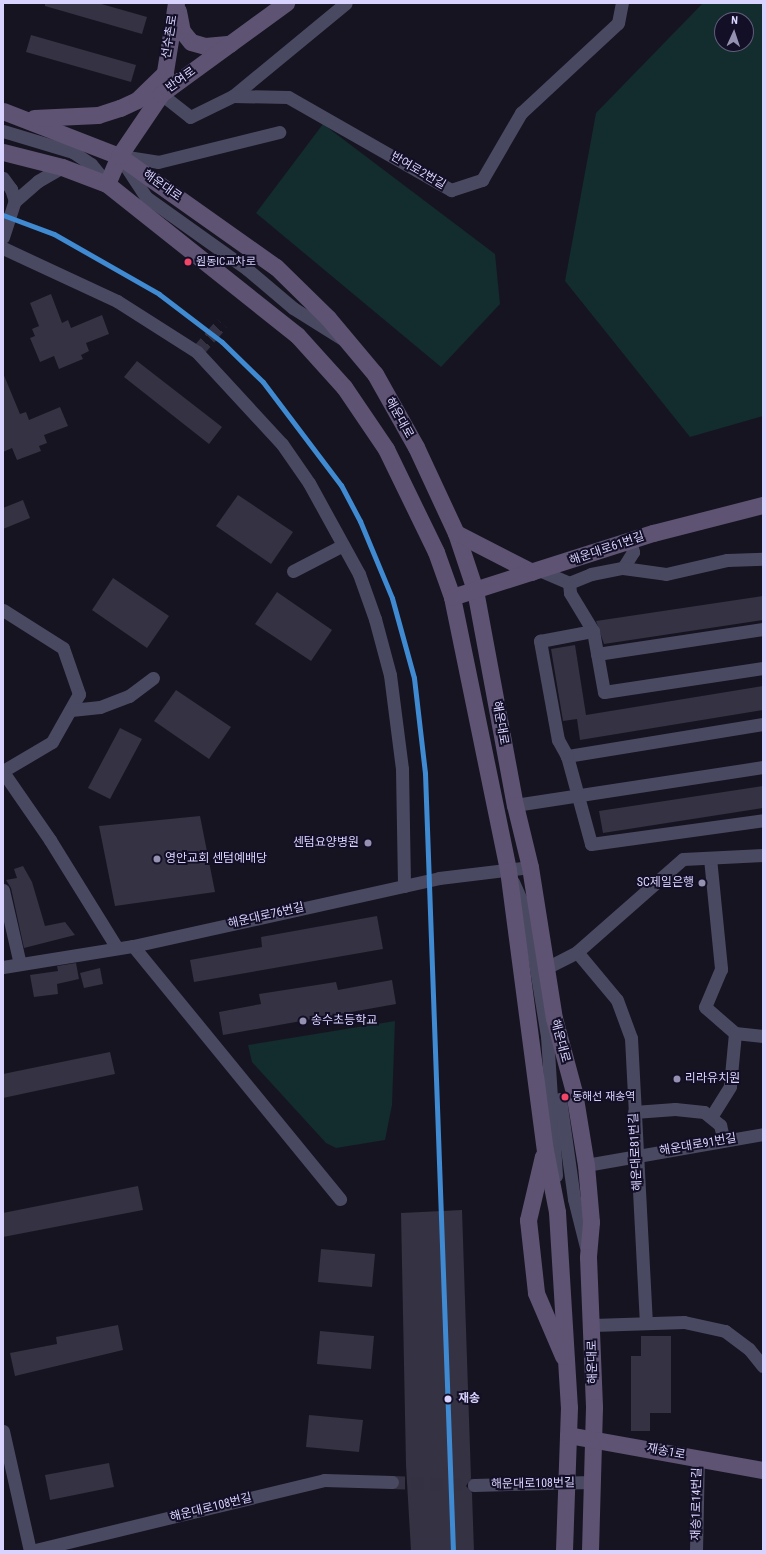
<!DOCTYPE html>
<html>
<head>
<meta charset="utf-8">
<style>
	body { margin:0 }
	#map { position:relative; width:766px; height:1554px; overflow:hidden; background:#161421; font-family:"Roboto Condensed","Noto Sans KR",sans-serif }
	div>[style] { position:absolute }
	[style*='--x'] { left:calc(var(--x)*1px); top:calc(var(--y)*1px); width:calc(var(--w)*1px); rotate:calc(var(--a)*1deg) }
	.green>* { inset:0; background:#132c2d }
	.building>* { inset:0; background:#343243 }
	.minor-tunnel>* { height:13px; margin-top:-6.5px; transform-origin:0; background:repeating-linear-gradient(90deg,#333142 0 13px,transparent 0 19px) }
	.minor>* { height:13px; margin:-6.5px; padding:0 6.5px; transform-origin:6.5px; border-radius:6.5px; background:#4a4962 }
	.major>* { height:17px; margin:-8.5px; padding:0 8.5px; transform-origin:8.5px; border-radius:8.5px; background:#5e5373 }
	.rail-1>* { height:5px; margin:-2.5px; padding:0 2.5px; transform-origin:2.5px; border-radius:2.5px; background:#408ad2 }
	.dots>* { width:11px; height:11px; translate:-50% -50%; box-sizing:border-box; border:2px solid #130f26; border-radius:50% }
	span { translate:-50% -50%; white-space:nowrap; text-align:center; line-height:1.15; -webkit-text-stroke:4px #130f26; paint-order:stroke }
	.bus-label { font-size:11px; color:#d9d4ff }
	.left { translate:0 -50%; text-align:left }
	.street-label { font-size:12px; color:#d9d4ff }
	.poi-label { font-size:12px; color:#d9d4ff }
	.right { translate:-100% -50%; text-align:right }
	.stop-label { font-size:12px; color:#d9d4ff; font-weight:700 }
	.frame { position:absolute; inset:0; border:4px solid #d9d4ff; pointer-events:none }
	.north { position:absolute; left:714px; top:12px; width:40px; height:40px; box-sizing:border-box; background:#130f26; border:1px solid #625e7d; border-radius:50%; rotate:3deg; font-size:11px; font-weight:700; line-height:16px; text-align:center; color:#d9d4ff }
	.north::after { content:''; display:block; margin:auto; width:14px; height:18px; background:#9591b1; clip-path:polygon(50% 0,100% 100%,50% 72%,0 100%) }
</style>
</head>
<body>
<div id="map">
	<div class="green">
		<div style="clip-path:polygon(evenodd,703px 3px,763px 3px,763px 416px,690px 437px,565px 281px,596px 113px,703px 3px,722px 20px,746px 20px,746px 44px,722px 44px,722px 20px)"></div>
		<div style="clip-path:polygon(323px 124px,495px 254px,500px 304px,441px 367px,256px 213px)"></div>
		<div style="clip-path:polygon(395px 1021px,392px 1105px,385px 1140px,336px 1148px,326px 1143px,252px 1062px,248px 1045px)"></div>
	</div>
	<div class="building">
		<div style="clip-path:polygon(45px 3px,98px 3px,147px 17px,142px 34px,45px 6px)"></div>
		<div style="clip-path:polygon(31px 35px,136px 65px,131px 82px,26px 52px)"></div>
		<div style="clip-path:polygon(51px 294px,62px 323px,68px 320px,71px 328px,102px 315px,109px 334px,86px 343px,89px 351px,81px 355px,83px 359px,59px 369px,54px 356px,40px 362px,30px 338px,35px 336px,32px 329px,39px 326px,30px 303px)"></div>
		<div style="clip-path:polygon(137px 361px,222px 427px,209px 444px,124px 377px)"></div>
		<div style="clip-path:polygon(3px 373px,20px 414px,26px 412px,29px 420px,60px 407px,68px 426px,44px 435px,47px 443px,39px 446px,41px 451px,17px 460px,12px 448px,3px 452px)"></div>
		<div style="clip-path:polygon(238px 495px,293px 532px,271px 564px,216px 526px)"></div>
		<div style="clip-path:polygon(23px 500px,30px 518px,3px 529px,3px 508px)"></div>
		<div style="clip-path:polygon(113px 578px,169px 616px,147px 648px,92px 610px)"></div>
		<div style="clip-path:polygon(277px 592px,332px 630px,311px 661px,255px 624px)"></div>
		<div style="clip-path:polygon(763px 596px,763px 620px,604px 644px,596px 621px)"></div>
		<div style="clip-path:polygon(575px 645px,586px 715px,763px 686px,763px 710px,580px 740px,577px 719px,563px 721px,551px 649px)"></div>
		<div style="clip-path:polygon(176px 690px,231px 727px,209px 759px,154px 721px)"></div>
		<div style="clip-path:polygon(120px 728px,142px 739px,110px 799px,88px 788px)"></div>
		<div style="clip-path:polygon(763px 786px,763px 808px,603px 833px,599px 811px)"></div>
		<div style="clip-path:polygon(200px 816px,215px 892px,115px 906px,99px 826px)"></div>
		<div style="clip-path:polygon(23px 866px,32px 882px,45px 926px,65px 922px,75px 935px,24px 948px,11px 888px,6px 880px,17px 878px,14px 869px)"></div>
		<div style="clip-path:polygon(377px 916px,383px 949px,194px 982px,190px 960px,262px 947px,261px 937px)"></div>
		<div style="clip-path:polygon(76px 963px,79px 979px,57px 984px,58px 994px,34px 997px,30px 975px,58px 971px,57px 966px)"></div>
		<div style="clip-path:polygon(100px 968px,103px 984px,84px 988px,80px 973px)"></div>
		<div style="clip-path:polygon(392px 980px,396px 1004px,223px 1035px,219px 1012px,261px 1004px,259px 994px,336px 982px,338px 990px)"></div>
		<div style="clip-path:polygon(110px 1052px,115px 1074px,3px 1098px,3px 1074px)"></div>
		<div style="clip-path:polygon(138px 1186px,143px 1210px,3px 1237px,3px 1213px)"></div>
		<div style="clip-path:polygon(462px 1210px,471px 1478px,466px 1486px,472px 1493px,474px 1551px,411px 1551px,406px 1465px,401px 1213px)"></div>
		<div style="clip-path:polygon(321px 1249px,375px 1254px,372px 1287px,318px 1282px)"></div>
		<div style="clip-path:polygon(118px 1325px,123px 1350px,15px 1376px,10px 1353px,57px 1344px,56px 1337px)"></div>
		<div style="clip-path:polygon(320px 1331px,374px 1336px,371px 1369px,317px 1364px)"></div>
		<div style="clip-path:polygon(641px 1336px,671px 1336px,671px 1413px,650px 1413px,650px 1431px,631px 1431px,631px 1356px,641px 1356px)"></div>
		<div style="clip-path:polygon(309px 1415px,363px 1420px,359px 1452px,306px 1447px)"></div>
		<div style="clip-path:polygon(109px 1463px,114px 1487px,50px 1500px,45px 1475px)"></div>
	</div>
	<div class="minor-tunnel">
		<div style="--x:197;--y:352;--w:38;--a:-49"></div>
		<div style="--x:392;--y:1482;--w:82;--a:2.1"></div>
	</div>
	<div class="minor">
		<div style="--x:161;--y:94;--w:37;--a:38"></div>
		<div style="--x:190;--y:117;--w:48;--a:-26"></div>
		<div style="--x:233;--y:96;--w:146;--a:-39.5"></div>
		<div style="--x:233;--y:96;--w:55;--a:1"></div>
		<div style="--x:288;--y:97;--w:188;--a:29.7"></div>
		<div style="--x:451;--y:190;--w:33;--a:-18"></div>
		<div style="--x:482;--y:180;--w:78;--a:-59.8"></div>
		<div style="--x:521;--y:113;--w:132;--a:-42.9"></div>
		<div style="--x:618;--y:23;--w:20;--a:-79"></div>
		<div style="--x:3;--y:131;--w:73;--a:16.7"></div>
		<div style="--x:73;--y:152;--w:22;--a:34"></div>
		<div style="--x:91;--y:164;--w:26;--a:51"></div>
		<div style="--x:121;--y:156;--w:37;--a:9"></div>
		<div style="--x:158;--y:162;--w:125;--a:-13.9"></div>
		<div style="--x:123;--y:162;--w:42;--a:56.7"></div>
		<div style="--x:146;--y:197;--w:124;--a:35.5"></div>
		<div style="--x:247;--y:269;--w:60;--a:40.3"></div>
		<div style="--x:293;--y:308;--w:57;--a:32"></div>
		<div style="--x:3;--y:178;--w:14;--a:54"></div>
		<div style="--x:11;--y:189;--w:13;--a:72"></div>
		<div style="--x:3;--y:237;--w:38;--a:-72"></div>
		<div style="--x:15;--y:201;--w:30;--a:-41"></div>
		<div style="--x:38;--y:181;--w:28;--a:-30"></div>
		<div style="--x:3;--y:248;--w:126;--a:24.9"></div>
		<div style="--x:117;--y:301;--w:95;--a:32.5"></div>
		<div style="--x:197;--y:352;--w:125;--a:47.3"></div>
		<div style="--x:282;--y:444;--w:47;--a:55.3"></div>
		<div style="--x:309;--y:483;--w:104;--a:61.2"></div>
		<div style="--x:359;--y:574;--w:48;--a:70.4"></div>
		<div style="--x:375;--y:619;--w:58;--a:75"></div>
		<div style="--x:390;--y:675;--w:95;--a:82.7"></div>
		<div style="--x:402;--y:769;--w:117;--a:89"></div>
		<div style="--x:623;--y:568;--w:19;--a:-58"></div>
		<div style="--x:633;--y:552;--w:12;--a:-104"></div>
		<div style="--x:539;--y:570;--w:33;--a:23"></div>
		<div style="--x:569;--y:583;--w:24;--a:-22"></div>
		<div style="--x:591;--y:574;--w:33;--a:-11"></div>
		<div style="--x:623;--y:568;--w:43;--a:7.9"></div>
		<div style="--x:666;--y:574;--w:63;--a:-12.9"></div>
		<div style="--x:727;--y:560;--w:36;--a:-2"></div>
		<div style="--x:293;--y:571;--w:56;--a:-27.5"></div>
		<div style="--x:569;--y:583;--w:10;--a:84"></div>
		<div style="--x:570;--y:593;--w:44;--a:58.8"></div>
		<div style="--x:593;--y:631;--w:62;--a:79.8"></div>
		<div style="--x:604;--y:692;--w:161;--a:-8.6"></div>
		<div style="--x:3;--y:610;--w:71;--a:32.3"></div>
		<div style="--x:63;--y:648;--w:49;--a:70.8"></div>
		<div style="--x:79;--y:694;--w:55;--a:119.4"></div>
		<div style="--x:52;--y:742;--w:57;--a:149.4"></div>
		<div style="--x:597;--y:654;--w:168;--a:-8.6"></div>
		<div style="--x:71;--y:710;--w:29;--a:-6"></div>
		<div style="--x:100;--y:707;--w:31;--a:-21"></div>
		<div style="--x:129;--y:696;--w:30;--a:-37"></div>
		<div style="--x:763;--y:724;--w:199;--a:170.7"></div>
		<div style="--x:567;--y:756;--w:91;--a:74.7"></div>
		<div style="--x:591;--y:844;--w:174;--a:-7.9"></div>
		<div style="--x:567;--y:756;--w:18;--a:-119"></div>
		<div style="--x:558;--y:740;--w:101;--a:-100.3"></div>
		<div style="--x:540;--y:641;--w:54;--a:-10.7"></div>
		<div style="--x:3;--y:772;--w:83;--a:55.3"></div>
		<div style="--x:50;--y:840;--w:127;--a:58.2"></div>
		<div style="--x:515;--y:805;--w:251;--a:-8.7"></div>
		<div style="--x:710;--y:858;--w:112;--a:84.3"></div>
		<div style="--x:721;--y:969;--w:41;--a:112.8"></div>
		<div style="--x:705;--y:1007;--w:40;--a:41"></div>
		<div style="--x:735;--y:1033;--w:28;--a:6"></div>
		<div style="--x:513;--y:882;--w:35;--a:66"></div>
		<div style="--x:527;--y:914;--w:124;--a:80.7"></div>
		<div style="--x:547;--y:1036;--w:140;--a:86.3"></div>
		<div style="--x:3;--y:890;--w:76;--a:77.1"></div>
		<div style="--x:133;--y:946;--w:327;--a:50.7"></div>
		<div style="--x:577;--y:952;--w:62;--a:50.2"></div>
		<div style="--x:617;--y:1000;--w:40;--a:69.8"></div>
		<div style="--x:631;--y:1038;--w:284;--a:87"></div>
		<div style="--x:3;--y:967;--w:132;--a:-9.2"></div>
		<div style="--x:133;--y:946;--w:313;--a:-12.5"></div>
		<div style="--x:439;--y:878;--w:92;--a:-6.9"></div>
		<div style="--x:546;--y:968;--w:35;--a:-27"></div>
		<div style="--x:577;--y:952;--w:141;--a:-41.3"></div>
		<div style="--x:683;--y:859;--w:80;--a:-2.9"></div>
		<div style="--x:560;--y:1099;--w:101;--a:82"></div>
		<div style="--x:574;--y:1199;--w:49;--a:76"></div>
		<div style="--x:634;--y:1112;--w:41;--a:-4.2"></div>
		<div style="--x:675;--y:1109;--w:29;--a:6"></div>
		<div style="--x:704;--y:1112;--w:21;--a:39"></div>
		<div style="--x:720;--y:1125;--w:16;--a:76"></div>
		<div style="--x:711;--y:1117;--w:36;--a:-58"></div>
		<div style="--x:730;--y:1086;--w:53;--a:-84.6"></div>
		<div style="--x:586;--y:1165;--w:180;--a:-9.9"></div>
		<div style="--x:593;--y:1325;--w:91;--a:-1.9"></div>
		<div style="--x:684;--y:1322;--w:42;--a:12.4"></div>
		<div style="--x:725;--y:1331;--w:30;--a:37"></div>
		<div style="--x:749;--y:1349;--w:22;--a:51"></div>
		<div style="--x:3;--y:1431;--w:123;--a:77.3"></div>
		<div style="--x:474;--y:1485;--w:118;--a:-1.5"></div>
		<div style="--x:31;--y:1551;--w:301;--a:-13.6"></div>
		<div style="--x:324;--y:1480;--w:68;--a:1.7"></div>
		<div style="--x:696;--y:1551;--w:93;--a:-88.8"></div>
	</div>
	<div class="major">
		<div style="--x:178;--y:11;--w:20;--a:79"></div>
		<div style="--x:182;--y:31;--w:14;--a:51"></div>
		<div style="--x:191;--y:42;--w:15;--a:16"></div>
		<div style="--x:205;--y:46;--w:25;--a:-5"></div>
		<div style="--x:163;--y:84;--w:82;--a:-80.9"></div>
		<div style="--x:3;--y:111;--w:124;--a:21.2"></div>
		<div style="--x:119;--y:156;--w:192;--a:35.3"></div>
		<div style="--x:276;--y:267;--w:73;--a:44.4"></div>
		<div style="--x:328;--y:318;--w:73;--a:50"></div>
		<div style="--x:375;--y:374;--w:84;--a:60.7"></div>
		<div style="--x:416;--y:447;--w:95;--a:65.1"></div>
		<div style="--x:456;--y:533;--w:60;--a:71.6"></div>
		<div style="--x:475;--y:590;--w:219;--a:79.5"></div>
		<div style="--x:515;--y:805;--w:64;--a:76.4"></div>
		<div style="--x:530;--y:867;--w:153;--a:81"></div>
		<div style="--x:554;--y:1018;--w:77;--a:74.9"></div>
		<div style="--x:574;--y:1092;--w:74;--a:80.7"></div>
		<div style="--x:586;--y:1165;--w:57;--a:85"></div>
		<div style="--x:591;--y:1222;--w:35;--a:95"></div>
		<div style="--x:588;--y:1257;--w:150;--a:87.7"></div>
		<div style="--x:594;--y:1407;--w:144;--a:91.6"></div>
		<div style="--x:34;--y:118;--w:64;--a:-2.7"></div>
		<div style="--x:98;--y:115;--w:23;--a:-18"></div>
		<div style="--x:120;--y:108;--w:19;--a:-25"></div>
		<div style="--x:137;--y:100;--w:39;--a:-44"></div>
		<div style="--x:3;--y:152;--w:61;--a:14.3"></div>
		<div style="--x:62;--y:167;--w:48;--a:20.7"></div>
		<div style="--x:107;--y:184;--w:243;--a:38.5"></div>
		<div style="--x:297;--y:335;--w:70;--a:47.9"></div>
		<div style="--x:344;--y:387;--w:75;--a:55.9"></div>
		<div style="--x:386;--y:449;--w:114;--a:64.1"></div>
		<div style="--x:436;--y:552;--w:48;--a:70.4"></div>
		<div style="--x:452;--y:597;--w:279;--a:78.4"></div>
		<div style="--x:508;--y:870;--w:282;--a:82.5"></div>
		<div style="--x:545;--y:1150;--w:63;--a:79"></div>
		<div style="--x:557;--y:1212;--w:195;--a:86.5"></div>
		<div style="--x:569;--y:1407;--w:144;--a:92"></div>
		<div style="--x:107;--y:184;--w:30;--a:-67"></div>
		<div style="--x:119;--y:156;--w:75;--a:-55.9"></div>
		<div style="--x:161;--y:94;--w:155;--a:-36.1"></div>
		<div style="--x:456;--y:533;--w:85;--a:27.2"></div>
		<div style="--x:452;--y:597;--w:211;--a:-17.7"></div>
		<div style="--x:653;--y:533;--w:114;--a:-14.3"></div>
		<div style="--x:543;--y:1156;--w:66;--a:103.2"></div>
		<div style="--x:528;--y:1220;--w:73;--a:83.7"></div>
		<div style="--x:536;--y:1293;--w:69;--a:66.8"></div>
		<div style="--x:568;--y:1435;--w:198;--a:10.2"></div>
	</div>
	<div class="rail-1">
		<div style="--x:3;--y:215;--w:54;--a:20.4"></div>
		<div style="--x:54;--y:234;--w:121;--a:29.7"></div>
		<div style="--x:159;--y:294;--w:79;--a:37.3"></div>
		<div style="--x:222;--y:342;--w:57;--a:44.3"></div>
		<div style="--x:263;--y:382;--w:129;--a:52.9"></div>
		<div style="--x:341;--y:485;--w:41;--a:62.2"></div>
		<div style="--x:360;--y:521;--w:83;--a:67.4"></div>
		<div style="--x:392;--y:598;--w:83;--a:74.6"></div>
		<div style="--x:414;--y:678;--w:96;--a:83.4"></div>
		<div style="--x:425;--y:773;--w:779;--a:87.94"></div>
	</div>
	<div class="dots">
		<div style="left:188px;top:262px;background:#f34667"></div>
		<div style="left:368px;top:843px;background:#9591b1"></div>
		<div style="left:157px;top:859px;background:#9591b1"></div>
		<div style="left:702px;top:883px;background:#9591b1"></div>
		<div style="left:303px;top:1021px;background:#9591b1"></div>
		<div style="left:677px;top:1079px;background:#9591b1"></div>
		<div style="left:565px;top:1097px;background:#f34667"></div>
		<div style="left:448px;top:1399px;background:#d9d4ff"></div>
	</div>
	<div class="bus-label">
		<span class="left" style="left:196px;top:262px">원동IC교차로</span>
		<span class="left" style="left:572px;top:1097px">동해선 재송역</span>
	</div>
	<div class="street-label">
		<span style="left:170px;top:37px;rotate:-81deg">선수촌로</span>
		<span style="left:181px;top:80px;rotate:-36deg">반여로</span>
		<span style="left:418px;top:171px;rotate:30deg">반여로2번길</span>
		<span style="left:162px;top:186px;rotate:35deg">해운대로</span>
		<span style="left:399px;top:418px;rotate:61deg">해운대로</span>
		<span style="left:607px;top:549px;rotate:-19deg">해운대로61번길</span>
		<span style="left:500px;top:723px;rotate:80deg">해운대로</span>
		<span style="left:266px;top:916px;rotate:-13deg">해운대로76번길</span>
		<span style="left:560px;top:1041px;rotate:75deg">해운대로</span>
		<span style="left:698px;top:1145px;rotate:-10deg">해운대로91번길</span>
		<span style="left:636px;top:1152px;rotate:-93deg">해운대로81번길</span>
		<span style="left:593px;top:1362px;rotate:-91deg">해운대로</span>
		<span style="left:666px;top:1452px;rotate:11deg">재송1로</span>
		<span style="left:533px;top:1484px;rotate:-1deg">해운대로108번길</span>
		<span style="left:697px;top:1504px;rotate:-89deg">재송1로14번길</span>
		<span style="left:211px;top:1508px;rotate:-14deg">해운대로108번길</span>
	</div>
	<div class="poi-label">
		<span class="right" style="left:359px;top:843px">센텀요양병원</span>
		<span class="left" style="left:165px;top:859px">영안교회 센텀예배당</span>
		<span class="right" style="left:694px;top:883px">SC제일은행</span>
		<span class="left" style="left:311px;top:1021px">송수초등학교</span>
		<span class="left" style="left:685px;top:1079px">리라유치원</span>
	</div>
	<div class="stop-label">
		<span class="left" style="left:458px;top:1399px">재송</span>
	</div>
	<div class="frame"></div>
	<div class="north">N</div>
</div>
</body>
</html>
